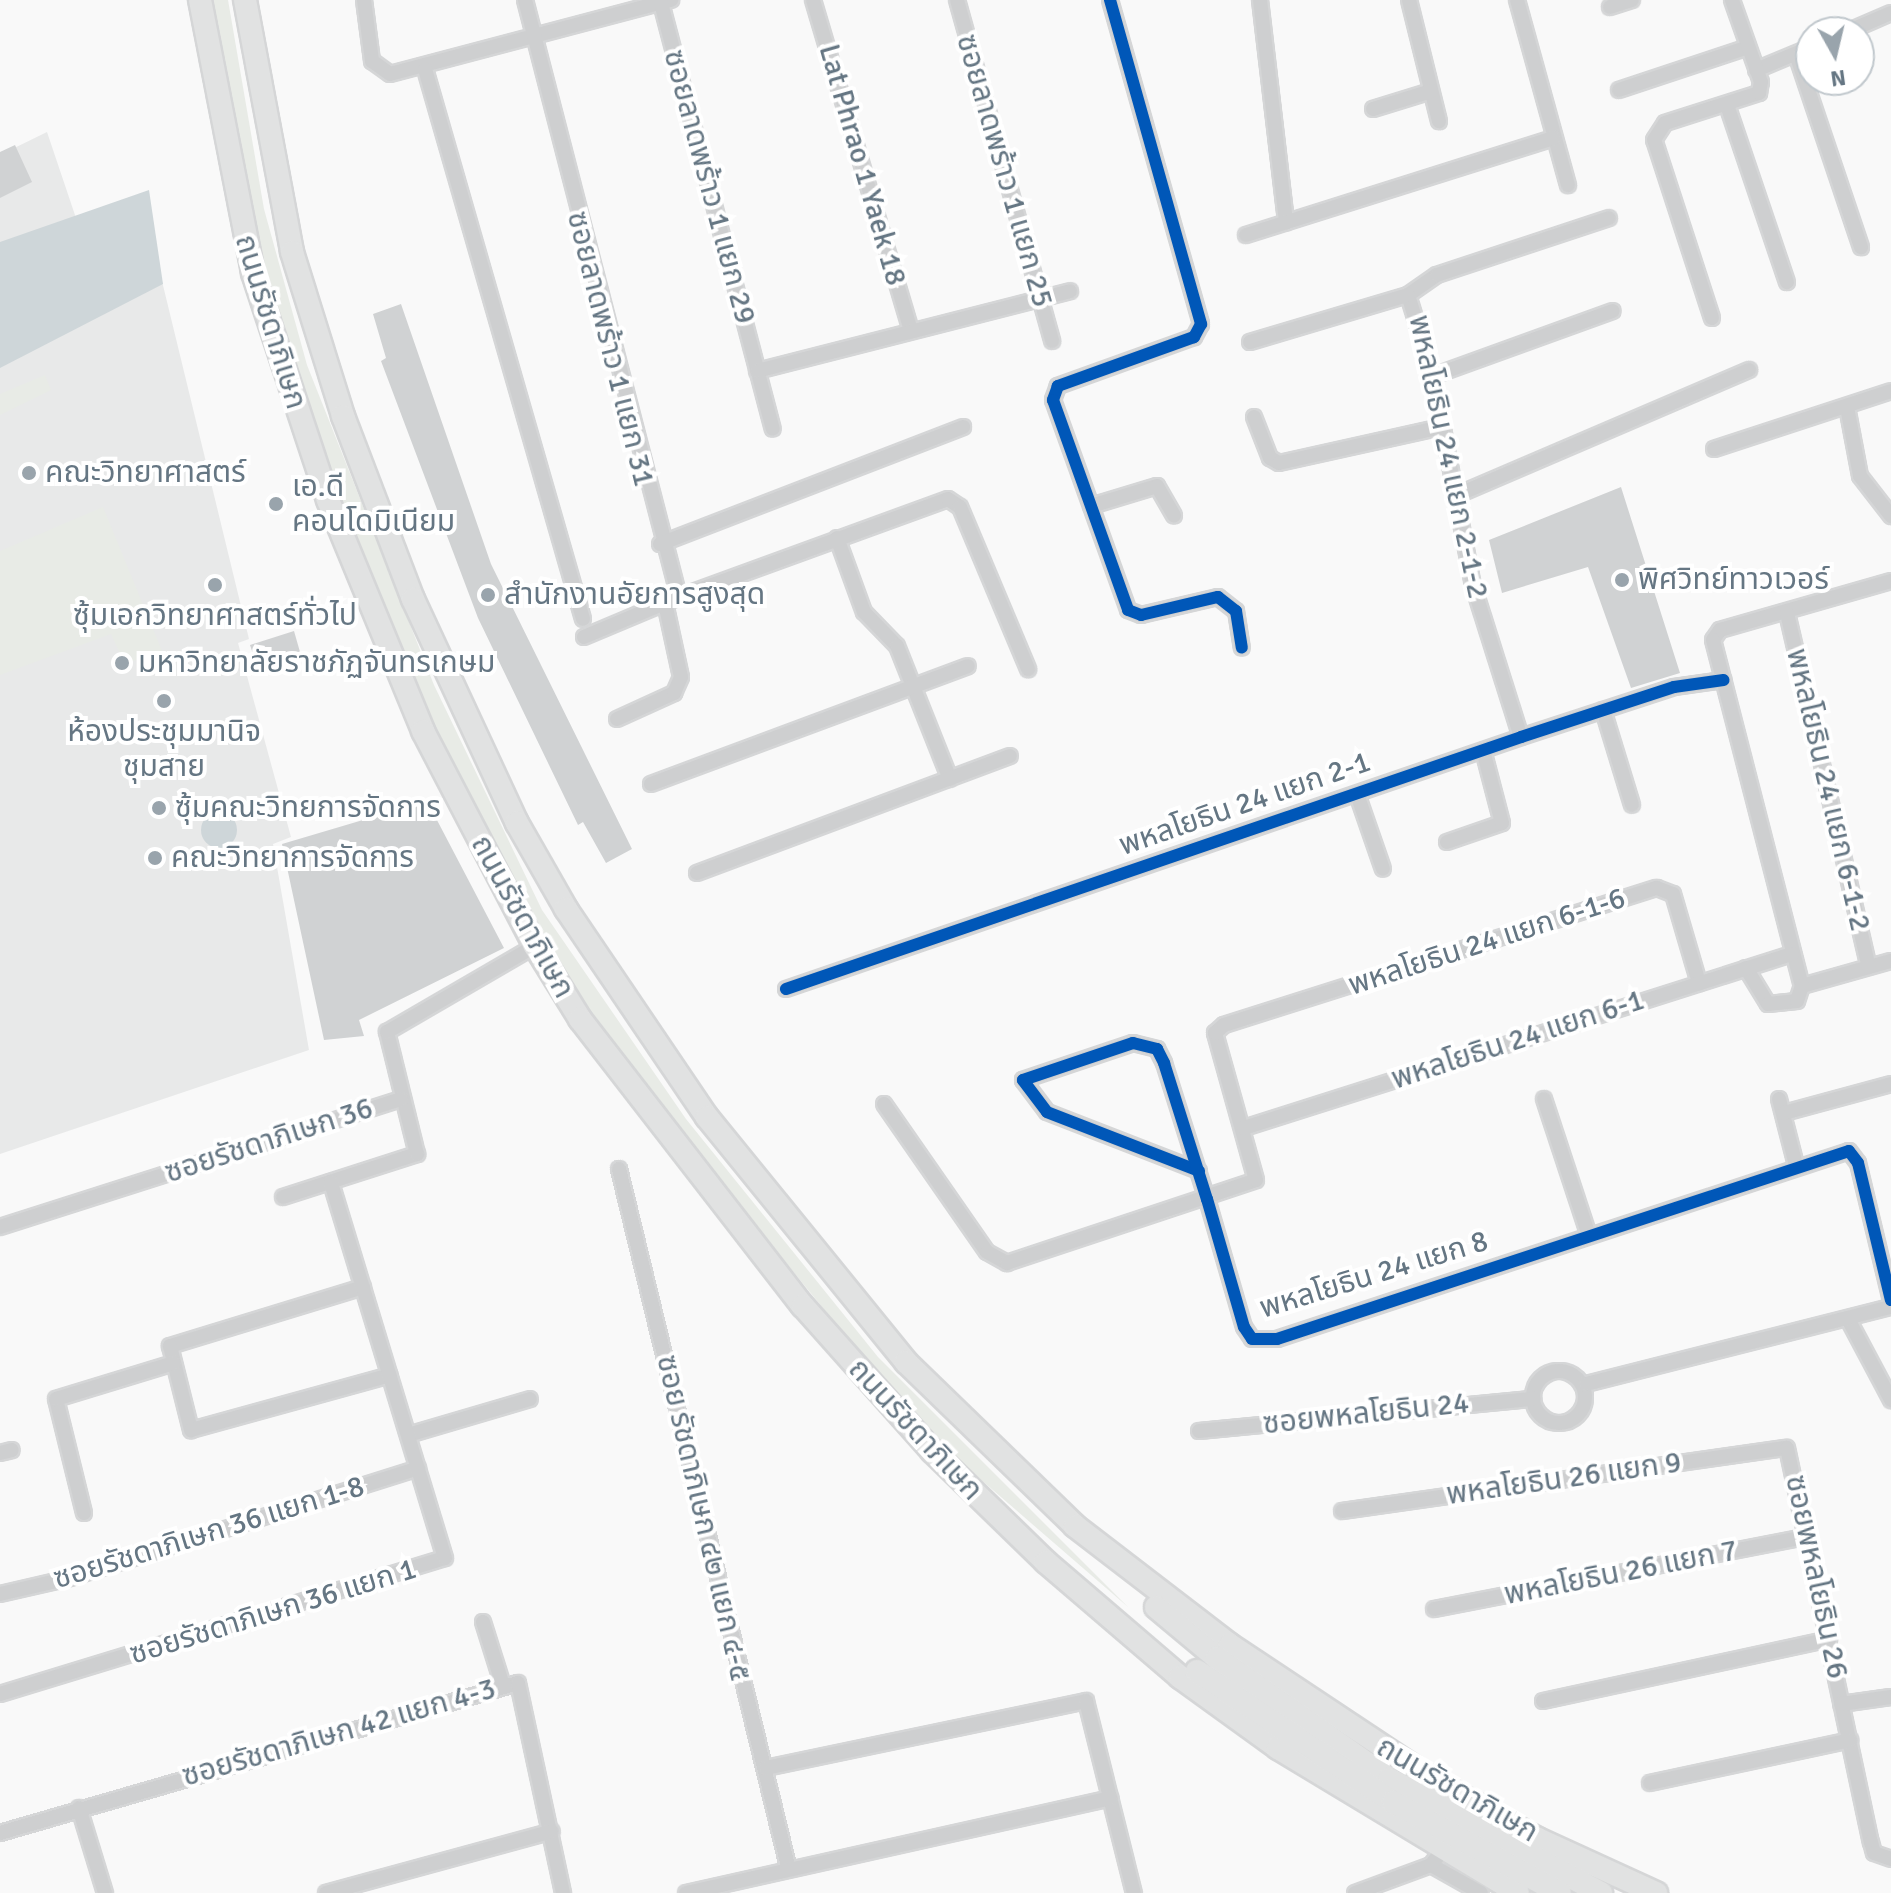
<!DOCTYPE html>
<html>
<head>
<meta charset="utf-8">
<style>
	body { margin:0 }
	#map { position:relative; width:1891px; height:1893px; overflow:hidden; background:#f9f9f9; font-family:Signika,"Noto Sans Thai",sans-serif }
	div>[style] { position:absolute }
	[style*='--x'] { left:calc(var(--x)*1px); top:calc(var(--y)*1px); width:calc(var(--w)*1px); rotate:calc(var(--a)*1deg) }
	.built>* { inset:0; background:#e8e9e9 }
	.green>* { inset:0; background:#e8ebe6 }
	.water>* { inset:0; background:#ced6d9 }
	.round { border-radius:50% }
	.building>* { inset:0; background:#d0d2d3 }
	.roads { filter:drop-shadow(2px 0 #d5d6d7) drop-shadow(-2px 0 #d5d6d7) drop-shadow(0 2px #d5d6d7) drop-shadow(0 -2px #d5d6d7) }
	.minor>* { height:14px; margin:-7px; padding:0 7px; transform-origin:7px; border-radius:7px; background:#cecfd0 }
	.minor>.ring { margin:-7px; padding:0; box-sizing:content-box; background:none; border:14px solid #cecfd0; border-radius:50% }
	.primary>* { height:22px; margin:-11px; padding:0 11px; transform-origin:11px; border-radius:11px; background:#e1e2e2 }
	.cycleway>* { height:12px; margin:-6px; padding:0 6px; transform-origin:6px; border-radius:6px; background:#0057b8 }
	.dots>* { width:22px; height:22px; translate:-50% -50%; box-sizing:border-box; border:4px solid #fff; border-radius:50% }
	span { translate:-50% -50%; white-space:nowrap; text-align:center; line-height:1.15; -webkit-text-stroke:8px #fff; paint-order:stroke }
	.street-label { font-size:30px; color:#657683 }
	.poi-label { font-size:30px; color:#657683 }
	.left { translate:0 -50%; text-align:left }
	.north { position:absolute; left:1795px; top:16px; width:80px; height:80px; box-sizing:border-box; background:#fff; border:2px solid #c1c8cd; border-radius:50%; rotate:172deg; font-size:22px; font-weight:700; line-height:32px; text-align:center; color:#657683 }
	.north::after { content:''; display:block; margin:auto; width:28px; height:36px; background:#99a4ac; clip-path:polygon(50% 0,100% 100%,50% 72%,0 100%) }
</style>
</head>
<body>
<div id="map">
	<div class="built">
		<div style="clip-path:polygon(47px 132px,77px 221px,143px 203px,249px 639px,238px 643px,291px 837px,273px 844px,309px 1050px,0 1154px,0 155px)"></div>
	</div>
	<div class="green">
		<div style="clip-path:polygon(212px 0,228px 0,264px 209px,307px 365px,434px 685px,542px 910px,686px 1119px,878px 1357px,1128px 1607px,920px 1427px,623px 1063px,554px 961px,471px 809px,386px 623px,328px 472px,270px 303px,236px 154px)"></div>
		<div style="clip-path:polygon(45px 375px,51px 390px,0 415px,0 394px)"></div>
		<div style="clip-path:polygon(103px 507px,162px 651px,125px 664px,111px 634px,0 675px,0 551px)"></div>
	</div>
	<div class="water">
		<div style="clip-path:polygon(149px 190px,163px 284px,0 368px,0 242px)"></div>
		<div class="round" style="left:201px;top:812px;width:36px;height:36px"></div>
	</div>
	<div class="building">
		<div style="clip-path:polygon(15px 145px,32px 182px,0 198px,0 152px)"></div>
		<div style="clip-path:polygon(401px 304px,491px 564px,632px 849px,606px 863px,583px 822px,578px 825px,478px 618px,381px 361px,386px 358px,373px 314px)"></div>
		<div style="clip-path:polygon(1621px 487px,1680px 673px,1631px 688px,1588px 567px,1502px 593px,1489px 540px)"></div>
		<div style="clip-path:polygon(294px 631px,302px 659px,259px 672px,250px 645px)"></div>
		<div style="clip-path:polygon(427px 801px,504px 948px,359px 1020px,364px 1036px,324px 1040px,282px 844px)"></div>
	</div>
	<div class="roads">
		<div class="minor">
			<div style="--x:364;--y:0;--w:62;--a:82.5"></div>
			<div style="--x:372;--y:61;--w:22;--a:36"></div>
			<div style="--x:390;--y:74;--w:291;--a:-14.8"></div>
			<div style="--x:525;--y:0;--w:617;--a:75.54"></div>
			<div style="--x:679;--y:597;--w:103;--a:157.2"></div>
			<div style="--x:813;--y:0;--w:344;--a:73.5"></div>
			<div style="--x:957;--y:0;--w:354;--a:74.4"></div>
			<div style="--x:1110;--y:0;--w:337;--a:74.3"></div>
			<div style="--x:1201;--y:324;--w:15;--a:118"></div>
			<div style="--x:1194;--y:337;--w:145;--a:160.2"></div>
			<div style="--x:1058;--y:386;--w:15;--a:110"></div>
			<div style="--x:1053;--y:400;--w:223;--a:70.3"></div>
			<div style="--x:1128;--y:610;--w:14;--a:21"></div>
			<div style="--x:1141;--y:615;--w:79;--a:-13.2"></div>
			<div style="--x:1218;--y:597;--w:23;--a:38"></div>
			<div style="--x:1236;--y:611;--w:37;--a:81"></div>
			<div style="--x:1260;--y:0;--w:224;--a:83.3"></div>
			<div style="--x:1409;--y:0;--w:125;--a:76.1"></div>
			<div style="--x:1517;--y:0;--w:192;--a:74.6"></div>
			<div style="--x:661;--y:3;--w:440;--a:75.3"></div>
			<div style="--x:1610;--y:7;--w:23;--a:-18"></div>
			<div style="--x:1847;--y:32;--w:48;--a:-23.4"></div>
			<div style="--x:1796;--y:54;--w:204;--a:71.4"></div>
			<div style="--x:425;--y:69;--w:572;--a:73.97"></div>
			<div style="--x:1756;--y:70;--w:60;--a:-22.7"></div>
			<div style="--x:1619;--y:90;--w:136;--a:-18.4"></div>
			<div style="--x:1727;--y:105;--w:187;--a:71.3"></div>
			<div style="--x:1373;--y:109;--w:61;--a:-17.2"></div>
			<div style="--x:1246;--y:235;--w:323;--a:-17.5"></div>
			<div style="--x:1408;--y:295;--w:85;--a:72.8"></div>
			<div style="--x:1433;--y:376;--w:213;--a:79.2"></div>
			<div style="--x:1473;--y:585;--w:159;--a:72.5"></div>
			<div style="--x:1408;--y:295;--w:35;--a:-35"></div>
			<div style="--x:1437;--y:275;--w:181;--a:-18.3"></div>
			<div style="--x:1712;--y:318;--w:187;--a:-108"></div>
			<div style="--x:1654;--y:140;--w:20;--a:-57"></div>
			<div style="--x:1665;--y:123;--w:99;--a:-17.7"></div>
			<div style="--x:1759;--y:93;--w:11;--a:-80"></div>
			<div style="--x:1761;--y:82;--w:87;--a:-109.5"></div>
			<div style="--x:1250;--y:342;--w:165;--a:-16.6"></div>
			<div style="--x:757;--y:371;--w:323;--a:-14.3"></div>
			<div style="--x:1433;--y:376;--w:191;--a:-19.9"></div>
			<div style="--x:1847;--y:407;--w:70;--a:79.3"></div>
			<div style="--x:1860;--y:476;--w:51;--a:52.2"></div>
			<div style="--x:1254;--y:417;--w:44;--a:68.7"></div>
			<div style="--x:1270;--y:458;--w:10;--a:29"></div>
			<div style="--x:1279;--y:463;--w:167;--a:-12.5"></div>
			<div style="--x:1714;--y:449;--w:186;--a:-18.1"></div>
			<div style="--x:1455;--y:496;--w:320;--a:-23.2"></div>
			<div style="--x:1091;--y:506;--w:69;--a:-16.9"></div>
			<div style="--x:1157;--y:486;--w:34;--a:60"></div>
			<div style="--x:837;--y:538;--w:79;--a:70"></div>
			<div style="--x:864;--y:612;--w:47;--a:45.9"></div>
			<div style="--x:897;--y:646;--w:143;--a:68.3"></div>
			<div style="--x:660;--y:544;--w:325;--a:-21.1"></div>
			<div style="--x:1891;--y:581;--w:178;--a:164"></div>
			<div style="--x:1720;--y:630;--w:12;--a:125"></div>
			<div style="--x:1713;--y:640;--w:357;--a:75.6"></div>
			<div style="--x:1802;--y:986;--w:92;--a:-15.7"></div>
			<div style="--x:679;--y:597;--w:286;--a:-20"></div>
			<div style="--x:948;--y:499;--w:14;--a:34"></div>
			<div style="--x:960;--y:507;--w:176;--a:67.2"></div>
			<div style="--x:1787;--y:613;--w:363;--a:77"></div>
			<div style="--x:1603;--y:710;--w:99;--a:73"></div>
			<div style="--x:617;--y:719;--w:63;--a:-24.5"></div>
			<div style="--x:674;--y:693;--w:17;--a:-66"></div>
			<div style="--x:681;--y:677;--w:76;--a:-102.2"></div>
			<div style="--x:651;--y:784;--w:338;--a:-20.4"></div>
			<div style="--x:1357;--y:794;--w:79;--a:70.9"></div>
			<div style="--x:1447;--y:842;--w:58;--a:-19.1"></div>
			<div style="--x:1502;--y:823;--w:75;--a:-104.6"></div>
			<div style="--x:697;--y:873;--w:334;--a:-20.5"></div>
			<div style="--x:1746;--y:968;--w:42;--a:58.6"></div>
			<div style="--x:1768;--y:1004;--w:29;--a:-6"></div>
			<div style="--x:1797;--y:1001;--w:16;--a:-72"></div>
			<div style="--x:786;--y:989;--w:777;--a:-18.92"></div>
			<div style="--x:1521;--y:737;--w:161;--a:-18.1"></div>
			<div style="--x:1674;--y:687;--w:50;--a:-8"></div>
			<div style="--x:1544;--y:1099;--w:141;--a:71.8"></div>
			<div style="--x:1779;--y:1099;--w:68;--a:75.6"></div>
			<div style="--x:884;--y:1104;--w:180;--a:55.2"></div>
			<div style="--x:987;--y:1252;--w:23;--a:29"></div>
			<div style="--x:1007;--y:1263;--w:262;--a:-18.4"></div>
			<div style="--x:1256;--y:1180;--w:153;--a:-105.6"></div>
			<div style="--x:1215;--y:1033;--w:12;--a:-42"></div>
			<div style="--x:1224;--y:1025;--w:454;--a:-17.6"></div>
			<div style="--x:1657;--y:888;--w:17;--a:21"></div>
			<div style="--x:1673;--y:894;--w:93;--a:73.7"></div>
			<div style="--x:1784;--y:1113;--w:111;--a:-15.2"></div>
			<div style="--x:1244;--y:1128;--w:575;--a:-17.62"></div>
			<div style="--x:619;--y:1169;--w:717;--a:76.37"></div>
			<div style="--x:1199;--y:1171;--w:163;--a:-158.8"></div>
			<div style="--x:1047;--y:1112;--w:40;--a:-127"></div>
			<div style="--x:1023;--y:1080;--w:116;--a:-18.6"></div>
			<div style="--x:1133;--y:1043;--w:25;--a:14"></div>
			<div style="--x:1157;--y:1049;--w:16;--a:63"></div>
			<div style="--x:1164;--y:1063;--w:143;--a:72.5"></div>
			<div style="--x:1207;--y:1199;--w:133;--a:73.9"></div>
			<div style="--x:1244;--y:1327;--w:14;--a:56"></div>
			<div style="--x:1252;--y:1339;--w:25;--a:0"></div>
			<div style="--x:1277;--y:1339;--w:602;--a:-18.19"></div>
			<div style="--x:1849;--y:1151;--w:15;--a:53"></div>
			<div style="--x:1858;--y:1163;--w:141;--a:76.5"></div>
			<div style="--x:283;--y:1197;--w:141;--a:-17.8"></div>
			<div style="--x:417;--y:1154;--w:126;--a:-103.8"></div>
			<div style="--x:387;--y:1032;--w:171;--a:-30.2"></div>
			<div style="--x:0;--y:1227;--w:421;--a:-17.7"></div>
			<div style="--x:363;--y:1287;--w:202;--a:163"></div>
			<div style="--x:170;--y:1346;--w:87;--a:76"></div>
			<div style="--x:191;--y:1430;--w:206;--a:-15.4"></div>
			<div style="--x:1848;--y:1319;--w:92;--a:62"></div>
			<div class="ring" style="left:1533px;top:1371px;width:38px;height:38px"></div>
			<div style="--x:1586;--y:1384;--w:315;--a:-14.2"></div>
			<div style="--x:1199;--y:1431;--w:336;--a:-5.5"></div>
			<div style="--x:408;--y:1435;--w:127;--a:-16.4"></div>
			<div style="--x:0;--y:1453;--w:12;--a:-14"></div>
			<div style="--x:1342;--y:1511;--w:449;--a:-8.1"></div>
			<div style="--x:1787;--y:1448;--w:403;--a:78"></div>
			<div style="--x:1871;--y:1842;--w:11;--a:75"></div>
			<div style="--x:1874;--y:1853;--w:18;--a:19"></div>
			<div style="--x:84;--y:1513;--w:117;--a:-103.8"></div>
			<div style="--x:56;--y:1399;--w:123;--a:-17"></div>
			<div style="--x:0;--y:1594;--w:72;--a:-12.9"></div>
			<div style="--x:70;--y:1578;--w:365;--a:-17.5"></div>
			<div style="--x:1434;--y:1609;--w:382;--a:-11"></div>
			<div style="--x:483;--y:1622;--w:67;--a:72.6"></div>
			<div style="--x:0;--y:1694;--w:465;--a:-17"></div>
			<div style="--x:445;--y:1558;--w:393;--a:-106.9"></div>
			<div style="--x:1543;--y:1701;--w:293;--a:-12.2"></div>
			<div style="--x:1841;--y:1704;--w:50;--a:-8"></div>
			<div style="--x:766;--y:1768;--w:327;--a:-11.8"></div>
			<div style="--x:1086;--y:1701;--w:198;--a:76"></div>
			<div style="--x:1650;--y:1783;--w:205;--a:-12.1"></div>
			<div style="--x:79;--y:1808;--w:89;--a:73"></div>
			<div style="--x:0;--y:1833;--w:539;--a:-16.15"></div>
			<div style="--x:518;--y:1683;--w:215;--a:77.9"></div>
			<div style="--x:1431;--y:1865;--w:57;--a:29.2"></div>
			<div style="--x:326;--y:1893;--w:234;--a:-15.3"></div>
			<div style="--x:686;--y:1893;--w:435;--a:-12.6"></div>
			<div style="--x:1355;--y:1893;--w:81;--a:-20.2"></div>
			<div style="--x:1431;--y:1865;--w:16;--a:-52"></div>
		</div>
		<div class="primary">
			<div style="--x:200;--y:0;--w:278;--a:79"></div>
			<div style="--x:253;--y:273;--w:239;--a:71.7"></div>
			<div style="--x:328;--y:500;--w:250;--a:67.6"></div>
			<div style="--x:423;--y:731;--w:242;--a:62.5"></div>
			<div style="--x:535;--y:946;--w:86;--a:58.3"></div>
			<div style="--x:580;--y:1019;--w:363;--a:52.2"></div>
			<div style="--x:803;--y:1306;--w:194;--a:48.3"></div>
			<div style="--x:932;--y:1451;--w:159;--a:44.2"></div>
			<div style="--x:1046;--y:1562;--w:177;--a:40.6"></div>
			<div style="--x:1180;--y:1677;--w:121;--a:35.9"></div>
			<div style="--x:1278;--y:1748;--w:280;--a:31.1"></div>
			<div style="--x:245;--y:0;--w:256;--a:79.4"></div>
			<div style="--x:292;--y:252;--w:172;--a:72.7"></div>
			<div style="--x:343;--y:416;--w:196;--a:69.1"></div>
			<div style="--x:413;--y:599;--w:247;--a:65.1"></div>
			<div style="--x:517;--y:823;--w:99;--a:60.3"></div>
			<div style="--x:566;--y:909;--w:251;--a:55.9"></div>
			<div style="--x:707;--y:1117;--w:316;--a:50.9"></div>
			<div style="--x:906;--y:1362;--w:235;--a:44.1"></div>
			<div style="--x:1075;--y:1526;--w:195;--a:37.5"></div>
			<div style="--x:1230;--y:1645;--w:240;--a:33.6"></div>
			<div style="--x:1430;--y:1778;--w:124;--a:29.5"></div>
			<div style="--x:1538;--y:1839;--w:130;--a:24.6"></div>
			<div style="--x:1156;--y:1607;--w:80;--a:39.9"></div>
			<div style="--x:1217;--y:1658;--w:210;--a:35.1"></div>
			<div style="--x:1389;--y:1779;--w:241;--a:28.3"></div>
			<div style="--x:1197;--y:1671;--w:236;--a:33.8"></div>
			<div style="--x:1393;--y:1802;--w:190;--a:28.6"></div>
		</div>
	</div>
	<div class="cycleway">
		<div style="--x:1110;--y:0;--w:337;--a:74.3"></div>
		<div style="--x:1201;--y:324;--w:15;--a:118"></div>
		<div style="--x:1194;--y:337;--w:145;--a:160.2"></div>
		<div style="--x:1058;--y:386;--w:15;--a:110"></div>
		<div style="--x:1053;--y:400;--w:223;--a:70.3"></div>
		<div style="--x:1128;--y:610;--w:14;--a:21"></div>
		<div style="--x:1141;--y:615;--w:79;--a:-13.2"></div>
		<div style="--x:1218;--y:597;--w:23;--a:38"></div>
		<div style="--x:1236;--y:611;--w:37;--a:81"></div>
		<div style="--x:786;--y:989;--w:777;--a:-18.92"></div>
		<div style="--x:1521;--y:737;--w:161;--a:-18.1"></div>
		<div style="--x:1674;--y:687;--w:50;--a:-8"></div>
		<div style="--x:1199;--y:1171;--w:163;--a:-158.8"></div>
		<div style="--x:1047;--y:1112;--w:40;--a:-127"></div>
		<div style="--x:1023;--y:1080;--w:116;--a:-18.6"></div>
		<div style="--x:1133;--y:1043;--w:25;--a:14"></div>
		<div style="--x:1157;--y:1049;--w:16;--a:63"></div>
		<div style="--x:1164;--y:1063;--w:143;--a:72.5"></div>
		<div style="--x:1207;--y:1199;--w:133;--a:73.9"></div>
		<div style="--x:1244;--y:1327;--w:14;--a:56"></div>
		<div style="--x:1252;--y:1339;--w:25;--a:0"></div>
		<div style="--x:1277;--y:1339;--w:602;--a:-18.19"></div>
		<div style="--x:1849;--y:1151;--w:15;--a:53"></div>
		<div style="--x:1858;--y:1163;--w:141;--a:76.5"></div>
	</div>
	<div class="dots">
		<div style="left:29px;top:473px;background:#99a4ac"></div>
		<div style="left:276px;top:504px;background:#99a4ac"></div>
		<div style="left:1622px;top:580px;background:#99a4ac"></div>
		<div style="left:215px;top:585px;background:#99a4ac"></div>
		<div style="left:488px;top:595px;background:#99a4ac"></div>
		<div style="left:122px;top:663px;background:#99a4ac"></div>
		<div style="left:164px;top:701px;background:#99a4ac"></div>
		<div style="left:159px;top:808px;background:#99a4ac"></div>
		<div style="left:155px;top:858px;background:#99a4ac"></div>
	</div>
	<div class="street-label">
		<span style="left:862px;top:165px;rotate:74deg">Lat Phrao 1 Yaek 18</span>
		<span style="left:1004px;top:171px;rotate:74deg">ซอยลาดพร้าว 1 แยก 25</span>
		<span style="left:709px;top:187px;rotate:75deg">ซอยลาดพร้าว 1 แยก 29</span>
		<span style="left:270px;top:322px;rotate:73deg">ถนนรัชดาภิเษก</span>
		<span style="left:610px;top:349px;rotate:76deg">ซอยลาดพร้าว 1 แยก 31</span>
		<span style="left:1448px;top:457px;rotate:78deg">พหลโยธิน 24 แยก 2-1-2</span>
		<span style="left:1828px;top:790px;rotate:77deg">พหลโยธิน 24 แยก 6-1-2</span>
		<span style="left:1245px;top:804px;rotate:-19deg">พหลโยธิน 24 แยก 2-1</span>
		<span style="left:522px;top:917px;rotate:61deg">ถนนรัชดาภิเษก</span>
		<span style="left:1487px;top:942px;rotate:-18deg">พหลโยธิน 24 แยก 6-1-6</span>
		<span style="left:1518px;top:1040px;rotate:-18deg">พหลโยธิน 24 แยก 6-1</span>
		<span style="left:269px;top:1141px;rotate:-18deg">ซอยรัชดาภิเษก 36</span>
		<span style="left:1374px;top:1275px;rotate:-17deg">พหลโยธิน 24 แยก 8</span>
		<span style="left:1366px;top:1414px;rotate:-6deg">ซอยพหลโยธิน 24</span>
		<span style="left:915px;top:1430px;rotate:47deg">ถนนรัชดาภิเษก</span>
		<span style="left:1564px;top:1479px;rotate:-8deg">พหลโยธิน 26 แยก 9</span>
		<span style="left:703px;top:1518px;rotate:77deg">ซอย รัชดาภิเษก ๔๒ แยก ๔-๕</span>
		<span style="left:209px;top:1533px;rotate:-17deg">ซอยรัชดาภิเษก 36 แยก 1-8</span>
		<span style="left:1621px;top:1573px;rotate:-11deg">พหลโยธิน 26 แยก 7</span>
		<span style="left:1816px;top:1577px;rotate:78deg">ซอยพหลโยธิน 26</span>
		<span style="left:273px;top:1612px;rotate:-17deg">ซอยรัชดาภิเษก 36 แยก 1</span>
		<span style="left:339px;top:1733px;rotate:-16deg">ซอยรัชดาภิเษก 42 แยก 4-3</span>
		<span style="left:1457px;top:1790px;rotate:30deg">ถนนรัชดาภิเษก</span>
	</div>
	<div class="poi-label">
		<span class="left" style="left:45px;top:473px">คณะวิทยาศาสตร์</span>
		<span class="left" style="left:292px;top:504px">เอ.ดี<br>คอนโดมิเนียม</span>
		<span class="left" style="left:1638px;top:580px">พิศวิทย์ทาวเวอร์</span>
		<span class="left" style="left:504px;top:595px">สำนักงานอัยการสูงสุด</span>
		<span style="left:215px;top:616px">ซุ้มเอกวิทยาศาสตร์ทั่วไป</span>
		<span class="left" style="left:138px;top:663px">มหาวิทยาลัยราชภัฏจันทรเกษม</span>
		<span style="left:164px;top:749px">ห้องประชุมมานิจ<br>ชุมสาย</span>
		<span class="left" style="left:175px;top:808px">ซุ้มคณะวิทยการจัดการ</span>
		<span class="left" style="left:171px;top:858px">คณะวิทยาการจัดการ</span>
	</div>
	<div class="north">N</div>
</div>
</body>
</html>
